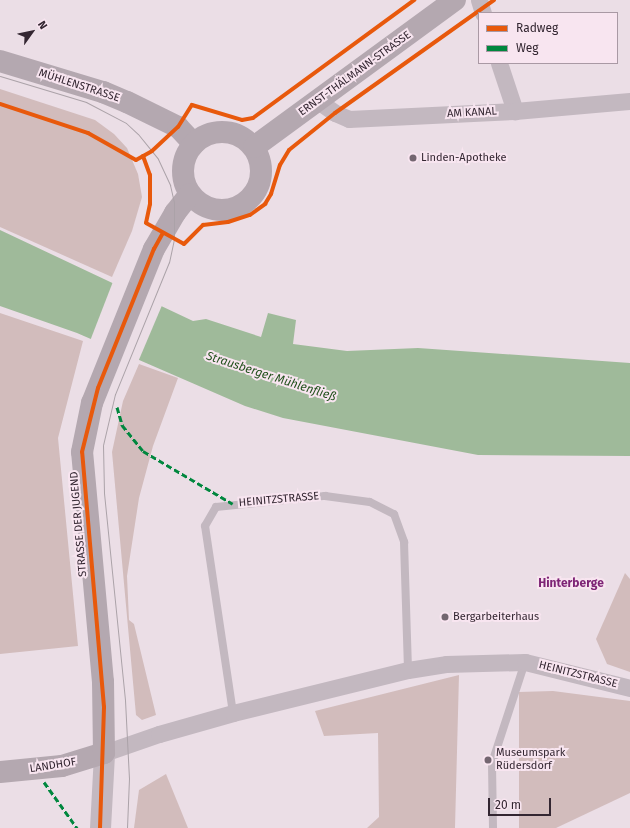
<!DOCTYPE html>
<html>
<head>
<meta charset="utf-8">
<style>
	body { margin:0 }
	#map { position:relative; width:630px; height:828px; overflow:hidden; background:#ebdee6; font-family:"Fira Sans",sans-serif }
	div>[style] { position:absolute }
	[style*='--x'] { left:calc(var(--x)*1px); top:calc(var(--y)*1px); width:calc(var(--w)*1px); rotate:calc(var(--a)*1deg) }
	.green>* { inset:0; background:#d2bcbc }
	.water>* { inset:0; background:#9fba9a }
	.pier>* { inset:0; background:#ebdee6 }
	.service>* { height:8px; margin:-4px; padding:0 4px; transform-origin:4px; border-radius:4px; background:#c3b8c0 }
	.minor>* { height:17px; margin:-8.5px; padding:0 8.5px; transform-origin:8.5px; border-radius:8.5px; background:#c3b8c0 }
	.tertiary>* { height:21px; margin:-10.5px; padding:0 10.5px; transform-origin:10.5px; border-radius:10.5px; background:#c3b8c0 }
	.secondary>* { height:22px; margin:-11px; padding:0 11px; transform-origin:11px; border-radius:11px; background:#b4a8b0 }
	.secondary>.ring { margin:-11px; padding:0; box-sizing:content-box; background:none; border:22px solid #b4a8b0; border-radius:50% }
	.tram>* { height:1px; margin:-0.5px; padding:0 0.5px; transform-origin:0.5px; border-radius:0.5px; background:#aba2a8 }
	.quiet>* { height:3px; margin-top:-1.5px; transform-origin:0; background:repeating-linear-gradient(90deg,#00873e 0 6px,transparent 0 9px) }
	.cycleway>* { height:4px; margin:-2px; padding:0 2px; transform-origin:2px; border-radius:2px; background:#e8590c }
	.dots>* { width:11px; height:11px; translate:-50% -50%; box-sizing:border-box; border:2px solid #f8e5f0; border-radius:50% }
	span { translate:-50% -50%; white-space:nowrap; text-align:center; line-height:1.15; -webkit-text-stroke:4px #f8e5f0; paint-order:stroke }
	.street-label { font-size:11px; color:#332631 }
	.poi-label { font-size:11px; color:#332631 }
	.left { translate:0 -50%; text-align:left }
	.water-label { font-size:12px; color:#23521e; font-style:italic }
	.neighbourhood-label { font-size:12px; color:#7e2476; font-weight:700 }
	.legend { position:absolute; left:478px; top:12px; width:140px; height:52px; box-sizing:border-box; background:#f8e5f0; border:1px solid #a999a4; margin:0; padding:5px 7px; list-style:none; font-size:12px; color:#332631 }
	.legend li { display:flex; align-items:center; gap:8px; height:20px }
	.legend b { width:20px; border:1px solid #a999a4 }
	.north { position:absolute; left:12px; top:12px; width:40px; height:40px; -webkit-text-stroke:3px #f8e5f0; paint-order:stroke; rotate:57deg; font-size:11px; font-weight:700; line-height:16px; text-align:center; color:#332631 }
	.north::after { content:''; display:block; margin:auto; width:14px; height:18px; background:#332631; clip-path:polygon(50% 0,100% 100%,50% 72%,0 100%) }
	.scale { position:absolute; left:488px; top:798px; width:63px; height:18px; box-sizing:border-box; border:2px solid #332631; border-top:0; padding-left:5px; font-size:12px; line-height:14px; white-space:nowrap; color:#332631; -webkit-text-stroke:3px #f8e5f0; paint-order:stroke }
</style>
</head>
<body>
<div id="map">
	<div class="green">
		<div style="clip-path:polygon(0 89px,95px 120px,114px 134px,127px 148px,138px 174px,142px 197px,132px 231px,112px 277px,0 227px)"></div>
		<div style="clip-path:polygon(0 313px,83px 341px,58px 438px,78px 646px,0 654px)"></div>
		<div style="clip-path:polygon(139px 364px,178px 378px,153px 446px,139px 498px,127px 576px,129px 620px,134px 624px,156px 715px,142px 720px,136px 715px,112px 452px,123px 401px)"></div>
		<div style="clip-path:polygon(625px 573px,630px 579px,630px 672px,607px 664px,596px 639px)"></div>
		<div style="clip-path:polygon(459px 675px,455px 828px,367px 828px,379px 817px,378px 733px,324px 736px,315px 711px)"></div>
		<div style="clip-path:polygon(553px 691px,630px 701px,630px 793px,556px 828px,519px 828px,519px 692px)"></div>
		<div style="clip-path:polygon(166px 774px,188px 828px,134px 828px,139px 790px)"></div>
	</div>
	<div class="water">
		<div style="clip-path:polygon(0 230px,193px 321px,206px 319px,261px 337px,268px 313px,296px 320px,293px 344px,347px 351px,418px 348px,630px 363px,630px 456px,478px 455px,283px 418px,245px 406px,77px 333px,0 306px)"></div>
	</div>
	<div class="pier">
		<div style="clip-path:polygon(114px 279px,163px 303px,138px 362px,90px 341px)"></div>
	</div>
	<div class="service">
		<div style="--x:233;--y:713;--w:189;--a:-98.5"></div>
		<div style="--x:205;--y:526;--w:22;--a:-60"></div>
		<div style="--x:216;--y:507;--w:110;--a:-5.8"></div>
		<div style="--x:325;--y:496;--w:45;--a:7.6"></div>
		<div style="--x:370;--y:502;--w:27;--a:27"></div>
		<div style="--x:394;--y:514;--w:30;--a:70"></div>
		<div style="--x:404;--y:542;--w:128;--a:88.2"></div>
		<div style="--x:493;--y:828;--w:65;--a:-90.9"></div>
		<div style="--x:492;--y:763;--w:106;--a:-71.9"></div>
	</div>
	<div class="minor">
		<div style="--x:479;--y:0;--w:14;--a:73"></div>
		<div style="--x:499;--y:63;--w:51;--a:71.6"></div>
		<div style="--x:318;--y:101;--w:21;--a:35"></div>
		<div style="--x:335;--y:113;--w:15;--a:23"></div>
		<div style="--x:349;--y:119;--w:166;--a:-2.8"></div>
		<div style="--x:515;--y:111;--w:115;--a:-5"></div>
		<div style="--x:104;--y:753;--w:58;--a:-19.1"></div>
		<div style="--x:159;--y:734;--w:77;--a:-15.8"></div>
		<div style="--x:233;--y:713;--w:180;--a:-13.8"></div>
		<div style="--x:408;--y:670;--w:38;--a:-9"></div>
		<div style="--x:446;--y:664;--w:79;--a:-1.5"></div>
		<div style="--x:525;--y:662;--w:108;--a:13.9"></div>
	</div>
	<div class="tertiary">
		<div style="--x:100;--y:828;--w:75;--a:-86.9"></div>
	</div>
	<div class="secondary">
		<div style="--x:0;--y:61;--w:108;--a:16.8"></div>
		<div style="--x:103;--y:92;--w:26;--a:23"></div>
		<div style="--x:127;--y:102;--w:57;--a:26.1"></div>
		<div style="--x:178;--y:127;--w:23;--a:47"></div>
		<div class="ring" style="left:183px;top:132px;width:56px;height:56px"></div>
		<div style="--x:254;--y:147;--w:249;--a:-36.2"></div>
		<div style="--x:0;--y:772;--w:62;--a:-5.5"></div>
		<div style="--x:62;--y:766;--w:44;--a:-17.2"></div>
		<div style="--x:104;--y:753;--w:71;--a:-90.8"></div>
		<div style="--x:103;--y:682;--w:231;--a:-95.2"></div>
		<div style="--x:82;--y:452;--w:50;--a:-78.5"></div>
		<div style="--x:92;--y:403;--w:166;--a:-68.1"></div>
		<div style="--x:154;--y:249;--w:42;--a:-59.7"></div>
		<div style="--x:175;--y:213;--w:24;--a:-52"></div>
	</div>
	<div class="tram">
		<div style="--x:0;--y:76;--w:90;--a:16.8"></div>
		<div style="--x:86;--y:102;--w:45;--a:27.7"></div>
		<div style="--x:126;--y:123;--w:16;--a:43"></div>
		<div style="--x:138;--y:134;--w:32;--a:51"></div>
		<div style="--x:158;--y:159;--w:29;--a:65"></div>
		<div style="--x:170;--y:185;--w:17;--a:77"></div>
		<div style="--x:174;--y:202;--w:37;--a:90"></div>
		<div style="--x:174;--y:239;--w:24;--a:102"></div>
		<div style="--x:169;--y:262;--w:143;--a:112.2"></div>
		<div style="--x:115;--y:394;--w:52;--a:103.2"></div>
		<div style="--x:103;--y:445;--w:48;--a:88.8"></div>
		<div style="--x:104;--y:493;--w:208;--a:84.2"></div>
		<div style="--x:125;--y:700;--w:78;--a:87.1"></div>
		<div style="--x:129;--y:778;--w:50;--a:92.3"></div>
	</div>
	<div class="quiet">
		<div style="--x:117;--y:407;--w:19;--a:74"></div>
		<div style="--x:122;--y:425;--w:33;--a:51"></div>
		<div style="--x:143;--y:451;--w:104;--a:30.5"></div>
		<div style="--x:44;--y:782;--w:57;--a:54.3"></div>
	</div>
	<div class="cycleway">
		<div style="--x:0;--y:104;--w:93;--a:18.2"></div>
		<div style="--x:88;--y:133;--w:55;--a:29.4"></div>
		<div style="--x:136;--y:160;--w:18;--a:-29"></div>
		<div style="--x:152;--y:151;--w:35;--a:-43"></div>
		<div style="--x:178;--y:127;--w:26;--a:-58"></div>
		<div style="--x:192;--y:105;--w:52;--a:16.7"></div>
		<div style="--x:242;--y:120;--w:11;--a:-10"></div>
		<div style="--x:253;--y:118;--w:200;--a:-36.2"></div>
		<div style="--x:143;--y:156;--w:20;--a:70"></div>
		<div style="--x:150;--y:175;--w:29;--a:90"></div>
		<div style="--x:150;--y:204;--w:19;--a:102"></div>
		<div style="--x:146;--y:223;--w:43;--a:28.9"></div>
		<div style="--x:184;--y:244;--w:27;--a:-45"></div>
		<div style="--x:203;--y:225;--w:25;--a:-7"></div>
		<div style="--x:228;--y:222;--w:23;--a:-18"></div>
		<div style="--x:250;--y:215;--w:19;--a:-36"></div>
		<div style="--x:265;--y:204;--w:12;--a:-59"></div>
		<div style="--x:271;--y:194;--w:30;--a:-73"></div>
		<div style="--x:280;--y:165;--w:17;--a:-59"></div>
		<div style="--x:289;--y:150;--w:59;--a:-38.8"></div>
		<div style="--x:335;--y:113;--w:195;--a:-35.4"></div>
		<div style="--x:100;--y:828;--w:121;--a:-88.1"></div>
		<div style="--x:104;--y:707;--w:256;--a:-94.9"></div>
		<div style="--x:82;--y:452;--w:66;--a:-76"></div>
		<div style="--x:98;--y:388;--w:150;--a:-68.1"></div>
		<div style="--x:154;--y:249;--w:18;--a:-61"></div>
	</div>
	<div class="dots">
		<div style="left:413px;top:158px;background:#736670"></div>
		<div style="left:445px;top:617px;background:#736670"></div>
		<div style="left:488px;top:760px;background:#736670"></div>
	</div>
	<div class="street-label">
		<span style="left:355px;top:74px;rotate:-36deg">ERNST-THÄLMANN-STRASSE</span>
		<span style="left:79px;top:86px;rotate:18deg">MÜHLENSTRASSE</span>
		<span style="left:472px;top:113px;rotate:-3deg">AM KANAL</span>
		<span style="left:279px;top:500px;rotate:-5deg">HEINITZSTRASSE</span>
		<span style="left:79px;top:524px;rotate:-95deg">STRASSE DER JUGEND</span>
		<span style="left:578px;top:675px;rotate:14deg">HEINITZSTRASSE</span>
		<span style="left:53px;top:766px;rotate:-9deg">LANDHOF</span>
	</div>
	<div class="poi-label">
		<span class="left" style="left:421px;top:158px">Linden-Apotheke</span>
		<span class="left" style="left:453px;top:617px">Bergarbeiterhaus</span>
		<span class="left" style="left:496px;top:760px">Museumspark<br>Rüdersdorf</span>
	</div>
	<div class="water-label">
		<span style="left:271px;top:377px;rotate:18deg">Strausberger Mühlenfließ</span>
	</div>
	<div class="neighbourhood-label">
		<span style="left:571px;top:584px">Hinterberge</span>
	</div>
	<ul class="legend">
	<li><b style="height:5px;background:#e8590c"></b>Radweg</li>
	<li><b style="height:5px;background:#00873e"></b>Weg</li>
	</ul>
	<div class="north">N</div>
	<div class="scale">20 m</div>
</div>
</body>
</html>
